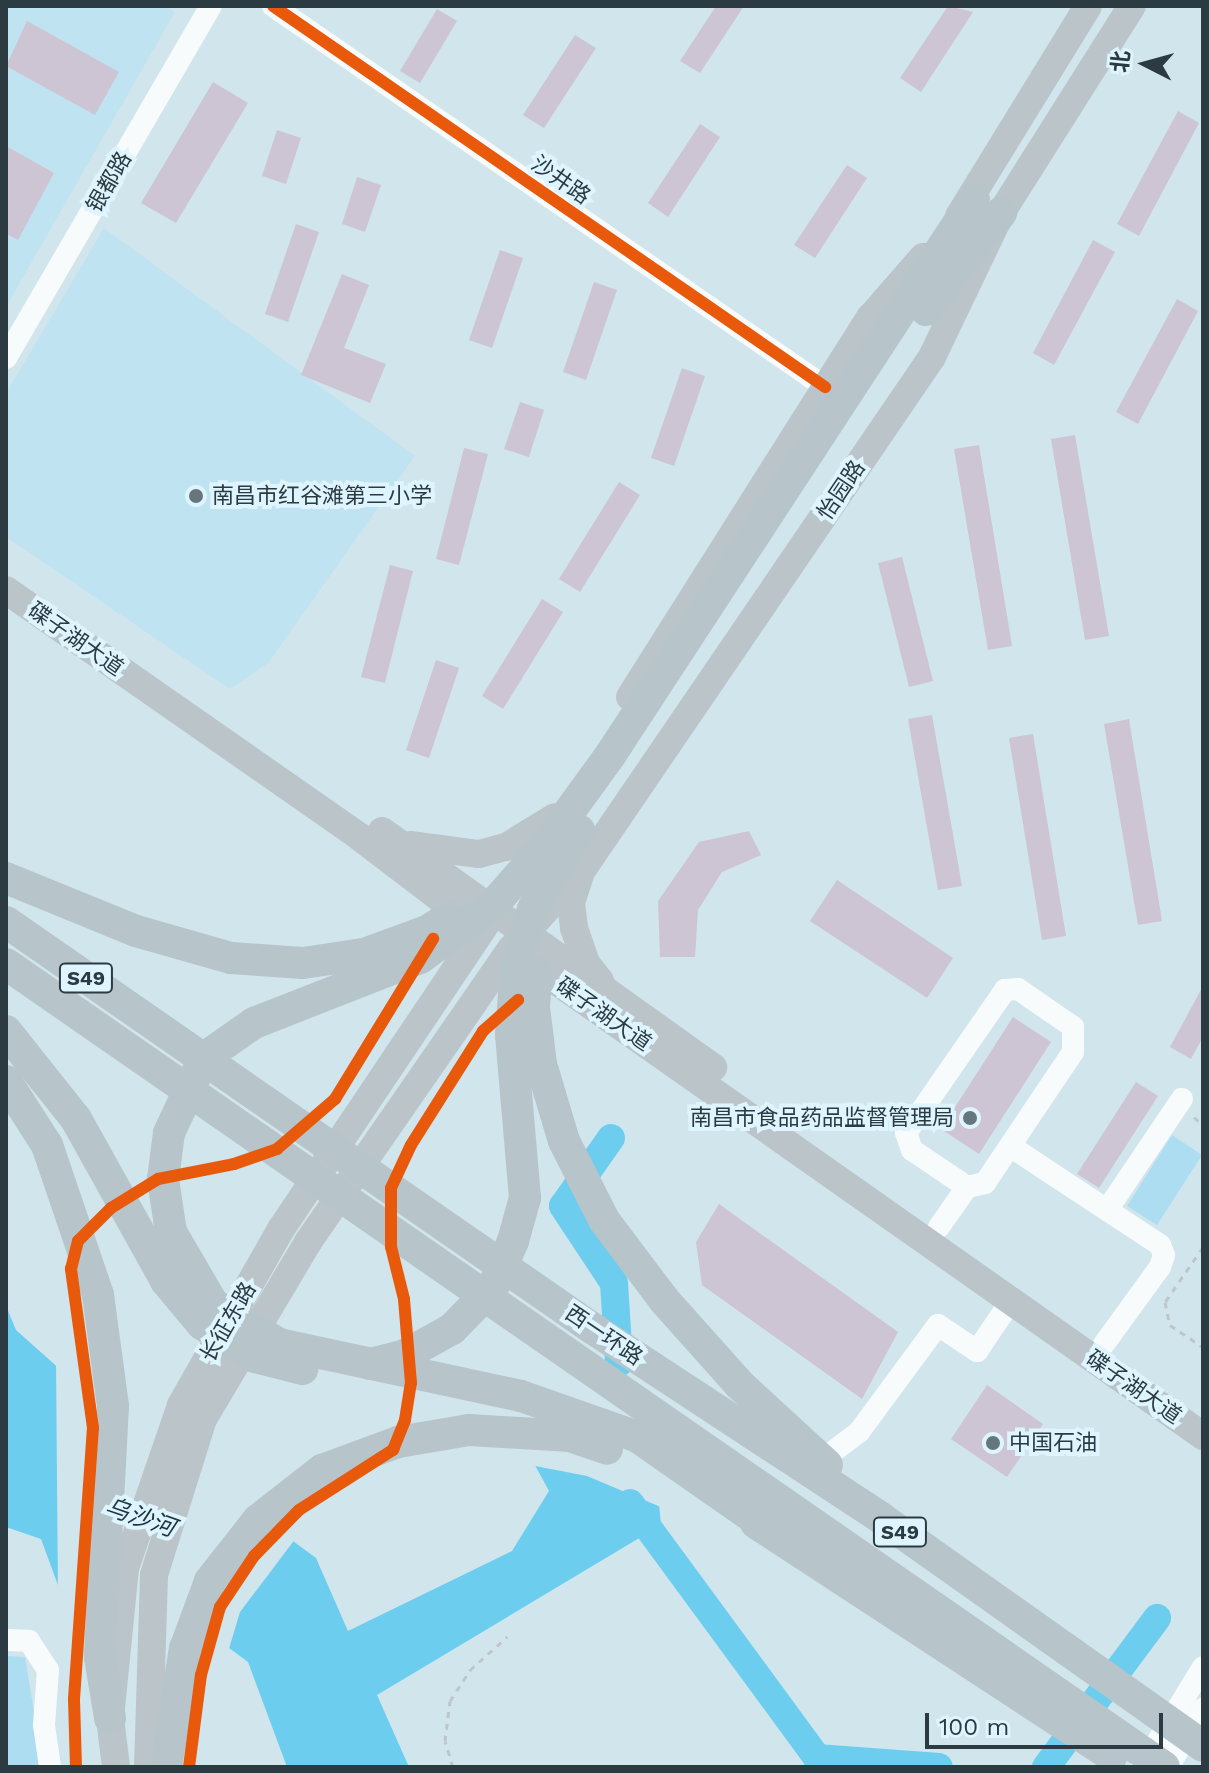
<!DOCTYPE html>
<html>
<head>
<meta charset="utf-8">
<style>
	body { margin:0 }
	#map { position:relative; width:1209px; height:1773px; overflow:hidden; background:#d1e5ed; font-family:"Work Sans","Noto Sans SC",sans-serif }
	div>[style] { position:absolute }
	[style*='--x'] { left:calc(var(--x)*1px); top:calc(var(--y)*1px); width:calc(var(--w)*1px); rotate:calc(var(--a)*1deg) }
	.built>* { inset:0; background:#c0e3f1 }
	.green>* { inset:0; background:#adddf0 }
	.water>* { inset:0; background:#6ccdee }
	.pier>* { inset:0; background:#d1e5ed }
	.river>* { height:28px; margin:-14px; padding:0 14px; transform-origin:14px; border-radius:14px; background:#6ccdee }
	.building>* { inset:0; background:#cdc5d3 }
	.path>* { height:3px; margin-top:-1.5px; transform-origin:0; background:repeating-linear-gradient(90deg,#bfc6c9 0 6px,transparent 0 12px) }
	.minor>* { height:22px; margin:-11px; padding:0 11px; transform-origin:11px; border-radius:11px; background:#f8fbfc }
	.major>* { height:28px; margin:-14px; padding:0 14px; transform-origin:14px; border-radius:14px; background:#bbc5c9 }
	.highway>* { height:32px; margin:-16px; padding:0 16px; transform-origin:16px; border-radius:16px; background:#b7c5ca }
	.cycleway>* { height:12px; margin:-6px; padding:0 6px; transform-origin:6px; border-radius:6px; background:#e8590c }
	.dots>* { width:22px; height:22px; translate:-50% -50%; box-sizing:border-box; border:4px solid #def5ff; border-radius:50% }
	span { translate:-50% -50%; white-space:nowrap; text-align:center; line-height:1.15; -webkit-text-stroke:8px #def5ff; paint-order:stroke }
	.shield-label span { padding:2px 6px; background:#def5ff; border:2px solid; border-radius:6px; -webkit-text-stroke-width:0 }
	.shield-label { font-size:20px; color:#2b3b41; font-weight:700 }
	.street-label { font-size:22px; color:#2b3b41 }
	.poi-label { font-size:22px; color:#2b3b41 }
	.left { translate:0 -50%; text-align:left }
	.right { translate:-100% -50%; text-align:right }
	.water-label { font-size:24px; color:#1f353d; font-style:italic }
	.frame { position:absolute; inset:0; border:8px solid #2b3b41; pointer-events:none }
	.north { position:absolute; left:1105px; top:24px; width:80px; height:80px; -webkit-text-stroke:6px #def5ff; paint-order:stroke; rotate:276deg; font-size:22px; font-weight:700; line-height:32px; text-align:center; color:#2b3b41 }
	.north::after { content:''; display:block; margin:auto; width:28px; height:36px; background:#2b3b41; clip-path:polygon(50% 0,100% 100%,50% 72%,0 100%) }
	.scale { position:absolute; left:925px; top:1713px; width:238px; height:36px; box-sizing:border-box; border:4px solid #2b3b41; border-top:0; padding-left:10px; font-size:24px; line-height:28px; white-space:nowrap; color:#2b3b41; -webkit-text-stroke:6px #def5ff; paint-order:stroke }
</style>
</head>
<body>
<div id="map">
	<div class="built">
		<div style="clip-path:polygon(6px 6px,164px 6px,175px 12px,6px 307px)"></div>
		<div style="clip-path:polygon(104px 228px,415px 456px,268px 663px,230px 689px,6px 537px,6px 393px)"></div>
	</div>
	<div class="green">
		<div style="clip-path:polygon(1172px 1135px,1202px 1155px,1157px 1225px,1127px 1206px)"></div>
		<div style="clip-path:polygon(6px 1656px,25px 1657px,43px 1767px,6px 1767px)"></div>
	</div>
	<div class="water">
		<div style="clip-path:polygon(6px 1306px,16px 1330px,62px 1371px,316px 1558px,348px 1631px,512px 1551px,549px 1491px,507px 1414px,643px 1338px,661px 1525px,377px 1695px,409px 1767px,287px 1767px,248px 1662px,217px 1639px,62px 1596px,41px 1539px,6px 1527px)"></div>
	</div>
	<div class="pier">
		<div style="clip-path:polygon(645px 1335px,647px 1338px,663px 1508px,587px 1476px,530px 1465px,503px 1416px)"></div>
		<div style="clip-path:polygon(56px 1360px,97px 1393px,159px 1429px,296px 1538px,240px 1612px,228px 1652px,216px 1643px,58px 1598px)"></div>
	</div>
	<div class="river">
		<div style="--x:611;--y:1138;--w:83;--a:125.2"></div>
		<div style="--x:563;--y:1206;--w:92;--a:56.5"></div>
		<div style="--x:614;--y:1283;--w:80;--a:86.4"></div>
		<div style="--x:630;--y:1503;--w:316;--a:53.7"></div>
		<div style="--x:817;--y:1758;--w:122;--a:4.2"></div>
		<div style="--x:1046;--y:1767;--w:186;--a:-53.3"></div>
	</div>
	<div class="building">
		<div style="clip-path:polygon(716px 6px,744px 6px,700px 73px,680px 61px)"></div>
		<div style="clip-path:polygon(948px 6px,973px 12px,921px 92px,900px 78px)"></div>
		<div style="clip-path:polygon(437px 9px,457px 21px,420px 83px,400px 71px)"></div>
		<div style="clip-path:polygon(27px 21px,119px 72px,95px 115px,6px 66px)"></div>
		<div style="clip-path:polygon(575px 35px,596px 48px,544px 128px,523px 115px)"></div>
		<div style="clip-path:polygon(213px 82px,248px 103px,176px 223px,141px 203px)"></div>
		<div style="clip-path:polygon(1178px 111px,1199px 123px,1139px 236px,1117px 224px)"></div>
		<div style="clip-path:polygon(700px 124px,720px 137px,668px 217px,648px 203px)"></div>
		<div style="clip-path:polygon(277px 130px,301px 138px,286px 184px,262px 176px)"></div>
		<div style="clip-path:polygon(6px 146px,54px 173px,18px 240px,6px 234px)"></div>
		<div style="clip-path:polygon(847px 165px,867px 178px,815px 258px,794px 245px)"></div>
		<div style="clip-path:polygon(357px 177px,381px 185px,365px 232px,342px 224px)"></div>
		<div style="clip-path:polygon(296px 224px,319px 232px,288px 322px,265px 314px)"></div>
		<div style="clip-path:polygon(1093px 240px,1115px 252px,1054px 365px,1033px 353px)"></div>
		<div style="clip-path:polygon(500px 250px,523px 258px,492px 348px,469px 340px)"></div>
		<div style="clip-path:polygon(342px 274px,369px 285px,344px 348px,386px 364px,370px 403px,301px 375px)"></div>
		<div style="clip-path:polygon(594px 282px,617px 290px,586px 380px,563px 372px)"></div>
		<div style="clip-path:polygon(1177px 299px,1198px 311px,1138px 424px,1116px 412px)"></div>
		<div style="clip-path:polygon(682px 368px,705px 376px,674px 466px,651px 458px)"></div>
		<div style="clip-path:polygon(520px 402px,544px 410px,529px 457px,504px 449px)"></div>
		<div style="clip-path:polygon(1075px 435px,1109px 636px,1085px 640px,1051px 439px)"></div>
		<div style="clip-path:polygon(979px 445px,1012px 646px,988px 650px,954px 449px)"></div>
		<div style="clip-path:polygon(464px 448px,488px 454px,459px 565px,436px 559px)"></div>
		<div style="clip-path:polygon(619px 482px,640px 495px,580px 592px,559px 579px)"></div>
		<div style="clip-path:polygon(902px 557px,933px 681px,909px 687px,878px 563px)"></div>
		<div style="clip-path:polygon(390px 565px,413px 571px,385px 683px,361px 677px)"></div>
		<div style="clip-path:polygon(542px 599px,563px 612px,503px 709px,482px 696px)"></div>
		<div style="clip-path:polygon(436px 660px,459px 668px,429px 758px,406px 750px)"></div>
		<div style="clip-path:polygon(932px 715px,962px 886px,938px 890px,908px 719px)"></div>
		<div style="clip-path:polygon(1129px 719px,1162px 921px,1138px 925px,1104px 724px)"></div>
		<div style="clip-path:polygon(1033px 734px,1066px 936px,1042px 940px,1009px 738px)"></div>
		<div style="clip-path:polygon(749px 831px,761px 855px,722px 872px,698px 910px,695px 957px,660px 957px,658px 901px,699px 842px)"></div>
		<div style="clip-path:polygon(837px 880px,953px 958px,927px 998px,810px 921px)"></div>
		<div style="clip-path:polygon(1203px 986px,1203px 1037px,1191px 1059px,1170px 1047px)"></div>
		<div style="clip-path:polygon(1013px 1017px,1051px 1042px,979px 1154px,941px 1129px)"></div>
		<div style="clip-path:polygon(1136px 1082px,1158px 1096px,1099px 1188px,1077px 1174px)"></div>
		<div style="clip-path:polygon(719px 1204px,898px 1332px,862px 1399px,702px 1285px,696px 1242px)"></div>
		<div style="clip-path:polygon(987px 1385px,1043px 1424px,1007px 1477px,951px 1439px)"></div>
	</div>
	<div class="path">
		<div style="--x:1194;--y:1117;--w:12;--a:42"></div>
		<div style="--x:1203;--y:1247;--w:67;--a:124.6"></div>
		<div style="--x:1165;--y:1302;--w:24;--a:78"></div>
		<div style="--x:1170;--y:1325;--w:40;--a:34"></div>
		<div style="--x:453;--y:1767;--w:27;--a:-107"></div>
		<div style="--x:445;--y:1741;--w:40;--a:-82.9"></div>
		<div style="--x:450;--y:1701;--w:37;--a:-57"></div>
		<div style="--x:470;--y:1670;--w:50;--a:-41.7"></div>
	</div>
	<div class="minor">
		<div style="--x:273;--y:6;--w:671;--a:34.61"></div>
		<div style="--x:6;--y:358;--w:407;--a:-59.8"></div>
		<div style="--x:1010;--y:1146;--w:180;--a:33.4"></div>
		<div style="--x:1160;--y:1245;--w:11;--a:68"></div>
		<div style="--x:1164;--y:1255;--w:13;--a:108"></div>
		<div style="--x:1160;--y:1267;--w:95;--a:126"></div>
		<div style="--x:1107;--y:1210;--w:134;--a:-56"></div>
		<div style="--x:939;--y:1227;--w:49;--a:-55"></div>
		<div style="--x:967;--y:1187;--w:66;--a:-146.1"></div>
		<div style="--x:912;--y:1150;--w:18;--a:-109"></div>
		<div style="--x:906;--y:1133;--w:174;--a:-55.3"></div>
		<div style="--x:1005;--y:990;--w:13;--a:-4"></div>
		<div style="--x:1018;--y:989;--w:67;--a:34.6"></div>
		<div style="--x:1073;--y:1027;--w:25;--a:90"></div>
		<div style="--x:1073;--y:1052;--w:158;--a:123.9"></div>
		<div style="--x:985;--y:1183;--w:18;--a:167"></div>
		<div style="--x:835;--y:1450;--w:30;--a:-37"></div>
		<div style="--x:859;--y:1432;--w:133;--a:-53.6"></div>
		<div style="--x:938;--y:1325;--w:47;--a:33.7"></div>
		<div style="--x:977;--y:1351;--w:60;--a:-55.8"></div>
		<div style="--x:6;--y:1640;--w:23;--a:2"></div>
		<div style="--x:29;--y:1641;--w:35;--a:57"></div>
		<div style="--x:48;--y:1670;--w:55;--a:94.2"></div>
		<div style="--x:44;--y:1725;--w:42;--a:81.9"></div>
		<div style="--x:1142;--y:1767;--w:117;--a:-58.6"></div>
		<div style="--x:1168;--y:1767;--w:68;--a:-58.9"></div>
	</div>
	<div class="major">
		<div style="--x:959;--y:216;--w:246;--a:-58.4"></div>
		<div style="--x:6;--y:590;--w:433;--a:34.9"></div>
		<div style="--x:361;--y:838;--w:142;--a:37.3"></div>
		<div style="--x:630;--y:697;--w:449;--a:-57.7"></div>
		<div style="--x:870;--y:318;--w:81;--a:-49"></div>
		<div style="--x:382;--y:831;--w:407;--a:35.5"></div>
		<div style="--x:410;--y:845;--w:70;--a:7.4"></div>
		<div style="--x:479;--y:854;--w:28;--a:-15"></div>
		<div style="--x:506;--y:847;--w:57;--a:-31.5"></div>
		<div style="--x:580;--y:875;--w:29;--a:108"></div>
		<div style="--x:571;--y:903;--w:25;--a:83"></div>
		<div style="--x:574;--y:928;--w:37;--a:71"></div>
		<div style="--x:586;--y:963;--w:23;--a:52"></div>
		<div style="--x:522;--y:957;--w:833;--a:35.12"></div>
		<div style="--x:116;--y:1767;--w:49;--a:-97"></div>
		<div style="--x:110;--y:1718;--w:151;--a:-84.3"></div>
		<div style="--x:125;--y:1568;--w:172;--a:-71"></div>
		<div style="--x:181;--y:1405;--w:202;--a:-60.4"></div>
		<div style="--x:281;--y:1229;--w:391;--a:-56.1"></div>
		<div style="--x:148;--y:1767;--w:192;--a:-88.2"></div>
		<div style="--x:154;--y:1575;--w:164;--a:-72.6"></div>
		<div style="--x:203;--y:1419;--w:206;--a:-59.3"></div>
		<div style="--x:308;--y:1242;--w:356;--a:-55.3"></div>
		<div style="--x:511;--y:949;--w:110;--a:-48.3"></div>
		<div style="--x:584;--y:867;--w:617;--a:-55.69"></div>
		<div style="--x:932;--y:357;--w:160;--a:-64.4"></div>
		<div style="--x:1001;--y:213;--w:245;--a:-57.7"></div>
	</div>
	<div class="highway">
		<div style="--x:926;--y:310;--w:123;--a:-52.3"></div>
		<div style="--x:6;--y:878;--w:140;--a:22.2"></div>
		<div style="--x:136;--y:931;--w:99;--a:15.9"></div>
		<div style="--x:231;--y:958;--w:72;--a:4"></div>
		<div style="--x:303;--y:963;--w:62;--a:-8.4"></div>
		<div style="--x:364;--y:954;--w:67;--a:-20.1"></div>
		<div style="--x:427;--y:931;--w:26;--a:-32"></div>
		<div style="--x:6;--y:922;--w:713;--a:34.72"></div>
		<div style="--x:592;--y:1328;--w:346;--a:33.3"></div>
		<div style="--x:881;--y:1518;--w:395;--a:35.3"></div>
		<div style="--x:6;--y:964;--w:1409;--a:34.74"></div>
		<div style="--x:537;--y:972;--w:35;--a:95"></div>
		<div style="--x:534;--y:1007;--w:57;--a:83"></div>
		<div style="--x:541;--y:1064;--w:80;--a:73.4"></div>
		<div style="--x:564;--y:1141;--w:89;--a:63.1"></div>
		<div style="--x:604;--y:1220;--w:100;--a:53.1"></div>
		<div style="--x:664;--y:1300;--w:114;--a:48.2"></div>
		<div style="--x:740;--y:1385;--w:118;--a:42.6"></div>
		<div style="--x:6;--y:1031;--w:112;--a:51.5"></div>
		<div style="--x:76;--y:1119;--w:185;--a:60.9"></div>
		<div style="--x:166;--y:1281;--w:56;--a:50.1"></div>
		<div style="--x:202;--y:1324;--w:59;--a:33.1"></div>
		<div style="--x:251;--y:1356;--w:53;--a:14.3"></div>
		<div style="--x:6;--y:1081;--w:76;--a:57.4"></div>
		<div style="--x:47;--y:1145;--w:158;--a:71.2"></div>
		<div style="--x:98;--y:1295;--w:112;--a:82.3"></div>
		<div style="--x:113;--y:1406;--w:251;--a:93"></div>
		<div style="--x:100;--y:1657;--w:62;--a:80.7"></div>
		<div style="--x:370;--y:1364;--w:34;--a:-14"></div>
		<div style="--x:403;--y:1356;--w:56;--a:-28.9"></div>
		<div style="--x:452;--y:1329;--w:59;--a:-45.7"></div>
		<div style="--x:493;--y:1287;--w:50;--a:-66.5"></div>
		<div style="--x:513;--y:1241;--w:45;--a:-74.4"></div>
		<div style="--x:525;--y:1198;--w:164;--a:-94.9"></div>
		<div style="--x:511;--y:1035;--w:70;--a:-85.9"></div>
		<div style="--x:516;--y:965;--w:59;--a:-73.1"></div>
		<div style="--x:533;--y:909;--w:91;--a:-59.5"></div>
		<div style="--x:756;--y:1523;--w:425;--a:33.2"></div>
		<div style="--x:774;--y:1532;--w:166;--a:-145.1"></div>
		<div style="--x:638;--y:1437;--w:124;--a:-160.7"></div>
		<div style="--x:521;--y:1396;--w:248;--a:-167.9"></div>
		<div style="--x:279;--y:1344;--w:77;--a:-148.8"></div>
		<div style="--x:213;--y:1304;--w:83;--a:-120.3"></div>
		<div style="--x:171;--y:1232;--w:54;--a:-98.6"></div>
		<div style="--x:163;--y:1179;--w:46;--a:-82.6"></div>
		<div style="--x:169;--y:1133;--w:83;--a:-65"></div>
		<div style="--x:204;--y:1058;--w:61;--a:-35"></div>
		<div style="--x:254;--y:1023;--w:178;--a:-21.4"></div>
		<div style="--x:420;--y:958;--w:92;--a:-36.1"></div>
		<div style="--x:494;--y:904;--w:74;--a:-48.8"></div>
		<div style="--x:543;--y:848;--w:116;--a:-54.1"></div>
		<div style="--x:611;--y:754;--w:663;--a:-56.81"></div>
		<div style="--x:166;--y:1767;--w:120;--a:-80.9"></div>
		<div style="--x:185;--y:1649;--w:72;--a:-69.8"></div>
		<div style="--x:210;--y:1581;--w:78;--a:-51.8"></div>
		<div style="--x:258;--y:1520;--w:81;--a:-38"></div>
		<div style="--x:322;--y:1470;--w:81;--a:-20.2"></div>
		<div style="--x:398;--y:1442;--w:72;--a:-9.6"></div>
		<div style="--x:469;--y:1430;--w:101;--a:3.4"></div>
		<div style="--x:570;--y:1436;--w:39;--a:19"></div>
	</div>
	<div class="cycleway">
		<div style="--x:273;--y:6;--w:671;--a:34.61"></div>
		<div style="--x:76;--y:1767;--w:68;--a:-91.7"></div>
		<div style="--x:74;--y:1699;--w:272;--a:-86"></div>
		<div style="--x:93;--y:1428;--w:161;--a:-97.9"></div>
		<div style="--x:71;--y:1269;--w:29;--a:-76"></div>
		<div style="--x:78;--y:1241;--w:47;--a:-45"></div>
		<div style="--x:111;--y:1208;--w:55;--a:-31.7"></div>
		<div style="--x:158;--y:1179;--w:77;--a:-11.2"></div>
		<div style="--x:234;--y:1164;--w:46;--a:-19.2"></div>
		<div style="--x:277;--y:1149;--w:77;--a:-40.8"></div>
		<div style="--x:335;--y:1099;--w:188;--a:-58.5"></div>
		<div style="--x:189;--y:1767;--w:93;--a:-82.6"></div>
		<div style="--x:201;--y:1675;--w:71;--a:-74.4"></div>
		<div style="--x:220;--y:1607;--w:61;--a:-56.3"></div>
		<div style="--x:254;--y:1556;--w:64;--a:-45.6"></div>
		<div style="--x:299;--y:1510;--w:112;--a:-32.6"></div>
		<div style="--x:393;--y:1450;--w:32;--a:-68"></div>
		<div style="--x:405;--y:1420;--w:37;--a:-81"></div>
		<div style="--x:411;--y:1383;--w:84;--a:-94.8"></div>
		<div style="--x:404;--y:1299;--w:54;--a:-104"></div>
		<div style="--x:391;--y:1247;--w:59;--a:-90"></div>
		<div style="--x:391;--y:1188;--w:47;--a:-65.1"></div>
		<div style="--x:411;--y:1145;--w:135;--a:-57.7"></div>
		<div style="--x:483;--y:1031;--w:47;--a:-41.5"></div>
	</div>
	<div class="dots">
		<div style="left:196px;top:496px;background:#65767d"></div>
		<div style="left:970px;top:1118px;background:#65767d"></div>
		<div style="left:993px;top:1443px;background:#65767d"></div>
	</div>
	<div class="shield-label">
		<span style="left:86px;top:978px">S49</span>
		<span style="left:900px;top:1532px">S49</span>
	</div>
	<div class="street-label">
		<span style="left:561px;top:180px;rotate:35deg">沙井路</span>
		<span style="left:109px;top:182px;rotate:-60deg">银都路</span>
		<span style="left:841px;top:490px;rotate:-56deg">怡园路</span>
		<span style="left:76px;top:639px;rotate:35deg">碟子湖大道</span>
		<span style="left:604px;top:1014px;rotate:35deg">碟子湖大道</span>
		<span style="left:228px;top:1322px;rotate:-60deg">长征东路</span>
		<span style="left:604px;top:1335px;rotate:34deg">西一环路</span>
		<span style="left:1134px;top:1387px;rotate:35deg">碟子湖大道</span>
	</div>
	<div class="poi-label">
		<span class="left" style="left:212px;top:496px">南昌市红谷滩第三小学</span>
		<span class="right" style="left:954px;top:1118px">南昌市食品药品监督管理局</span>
		<span class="left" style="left:1009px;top:1443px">中国石油</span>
	</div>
	<div class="water-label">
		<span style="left:140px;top:1518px;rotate:19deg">乌沙河</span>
	</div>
	<div class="frame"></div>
	<div class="north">北</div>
	<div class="scale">100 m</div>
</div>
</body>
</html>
